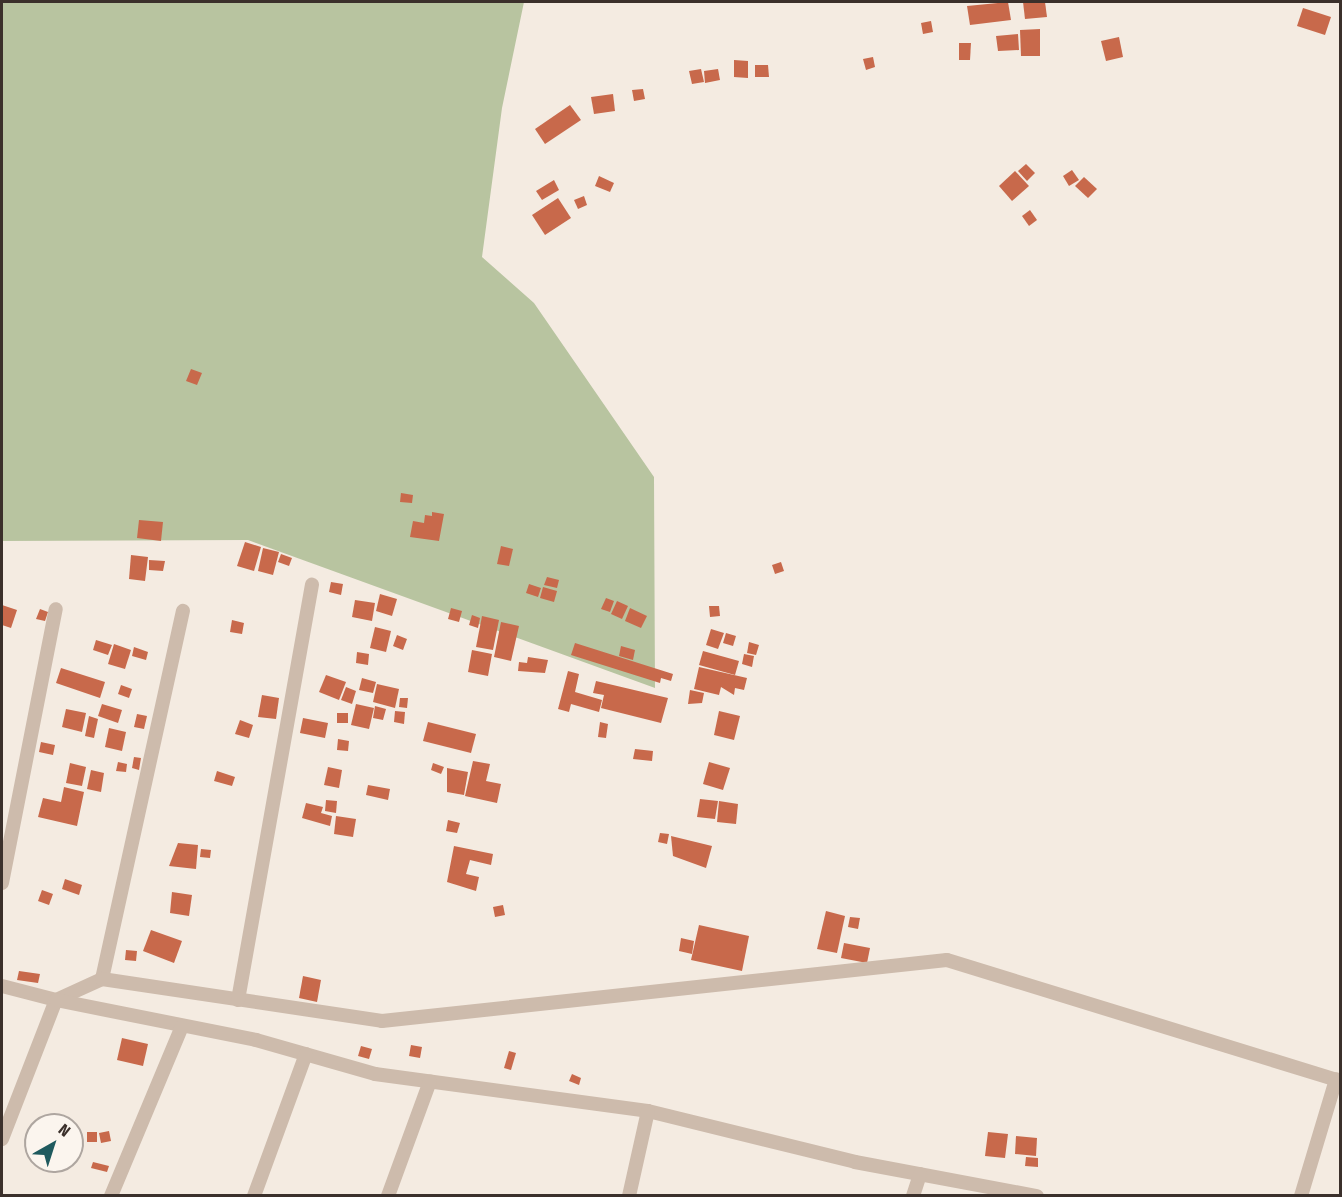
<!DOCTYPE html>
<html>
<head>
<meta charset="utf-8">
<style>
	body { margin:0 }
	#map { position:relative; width:1342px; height:1197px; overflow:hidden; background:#f4ebe1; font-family:"Fira Sans Condensed",sans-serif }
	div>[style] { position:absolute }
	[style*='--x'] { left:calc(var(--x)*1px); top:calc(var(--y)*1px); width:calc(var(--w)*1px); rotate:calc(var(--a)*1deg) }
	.green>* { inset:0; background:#b8c4a0 }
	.building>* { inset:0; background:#c8694b }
	.minor>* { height:14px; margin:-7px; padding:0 7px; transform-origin:7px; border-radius:7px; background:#cdbbac }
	span { translate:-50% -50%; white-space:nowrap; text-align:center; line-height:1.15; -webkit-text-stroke:6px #fbf5ee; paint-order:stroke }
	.frame { position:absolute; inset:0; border:3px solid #3b302b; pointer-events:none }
	.north { position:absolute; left:24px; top:1113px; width:60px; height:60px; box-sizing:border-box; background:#fbf5ee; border:2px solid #aea6a0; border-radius:50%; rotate:39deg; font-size:16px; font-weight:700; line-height:24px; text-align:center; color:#3b302b }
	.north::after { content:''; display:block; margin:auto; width:21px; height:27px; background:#1f5a5e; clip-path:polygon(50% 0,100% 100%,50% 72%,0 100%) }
</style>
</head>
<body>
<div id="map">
	<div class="green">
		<div style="clip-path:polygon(2px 2px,524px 2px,502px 108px,482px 257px,534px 303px,654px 477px,655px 688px,248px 540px,2px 541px)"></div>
	</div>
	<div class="building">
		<div style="clip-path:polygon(1008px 2px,1011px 20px,970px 25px,967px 6px)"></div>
		<div style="clip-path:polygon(1023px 2px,1045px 2px,1047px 17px,1025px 19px)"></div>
		<div style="clip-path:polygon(1303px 8px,1331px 17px,1325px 35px,1297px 26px)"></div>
		<div style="clip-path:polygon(931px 21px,933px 32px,923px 34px,921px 23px)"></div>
		<div style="clip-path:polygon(1040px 29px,1040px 56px,1021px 56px,1020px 30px)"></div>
		<div style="clip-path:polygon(1018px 34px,1019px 50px,998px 51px,996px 36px)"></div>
		<div style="clip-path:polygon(1119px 37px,1123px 57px,1106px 61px,1101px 41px)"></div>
		<div style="clip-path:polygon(959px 43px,971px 43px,970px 60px,959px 60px)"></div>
		<div style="clip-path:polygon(873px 57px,875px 67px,866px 70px,863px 59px)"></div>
		<div style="clip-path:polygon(734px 60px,748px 61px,748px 78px,734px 77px)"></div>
		<div style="clip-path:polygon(755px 65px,768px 65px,769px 77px,755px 77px)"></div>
		<div style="clip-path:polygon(701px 69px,704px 82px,692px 84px,689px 71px)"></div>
		<div style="clip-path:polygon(718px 69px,720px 80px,705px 83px,704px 71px)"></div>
		<div style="clip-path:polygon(643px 89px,645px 99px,634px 101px,632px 90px)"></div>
		<div style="clip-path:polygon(613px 94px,615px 111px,594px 114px,591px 97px)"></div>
		<div style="clip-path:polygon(570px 105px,581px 120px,545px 144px,535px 129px)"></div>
		<div style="clip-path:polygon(1026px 164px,1035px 173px,1027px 181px,1018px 171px)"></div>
		<div style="clip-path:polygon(1072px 170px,1079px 180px,1069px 186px,1063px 176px)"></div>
		<div style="clip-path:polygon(1015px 171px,1029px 186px,1012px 201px,999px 186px)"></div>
		<div style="clip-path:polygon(599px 176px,614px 183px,610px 192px,595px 186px)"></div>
		<div style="clip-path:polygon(1084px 177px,1097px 189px,1088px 198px,1075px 186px)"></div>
		<div style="clip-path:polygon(554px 180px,559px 190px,542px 200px,536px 191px)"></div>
		<div style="clip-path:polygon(584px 196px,587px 205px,578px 209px,574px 200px)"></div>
		<div style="clip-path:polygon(558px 198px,571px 218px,545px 235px,532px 215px)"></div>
		<div style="clip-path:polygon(1030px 210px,1037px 220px,1029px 226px,1022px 216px)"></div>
		<div style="clip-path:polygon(191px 369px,202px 373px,197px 385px,186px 381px)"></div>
		<div style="clip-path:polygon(401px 493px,413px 495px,412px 503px,400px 502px)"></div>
		<div style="clip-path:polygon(432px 512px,444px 514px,439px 541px,410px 537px,413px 521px,424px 523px,425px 515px,432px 516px)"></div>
		<div style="clip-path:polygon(139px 520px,163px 522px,161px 541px,137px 538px)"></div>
		<div style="clip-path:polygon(245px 542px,261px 547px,254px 571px,237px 566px)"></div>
		<div style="clip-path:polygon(501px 546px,513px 549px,509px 566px,497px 564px)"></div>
		<div style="clip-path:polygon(263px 548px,279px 552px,273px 575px,258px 571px)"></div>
		<div style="clip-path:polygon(281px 554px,292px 558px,289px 566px,278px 562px)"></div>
		<div style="clip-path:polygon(131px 555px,148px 557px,145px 581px,129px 579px)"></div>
		<div style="clip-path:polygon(149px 560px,165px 561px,163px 571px,149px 570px)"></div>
		<div style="clip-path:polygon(781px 562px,784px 571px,775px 574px,772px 565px)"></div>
		<div style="clip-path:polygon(547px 577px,559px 580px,557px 588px,544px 585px)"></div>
		<div style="clip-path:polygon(331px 582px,343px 584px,341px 595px,329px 592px)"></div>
		<div style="clip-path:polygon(529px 584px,541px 588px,538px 597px,526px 593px)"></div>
		<div style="clip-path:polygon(543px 587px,557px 591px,554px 602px,540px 598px)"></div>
		<div style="clip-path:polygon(380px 594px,397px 599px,392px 616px,376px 611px)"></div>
		<div style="clip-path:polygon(606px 598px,614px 601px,610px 612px,601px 609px)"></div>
		<div style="clip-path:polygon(355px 600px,375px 603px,372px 621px,352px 617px)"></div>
		<div style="clip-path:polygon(617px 601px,628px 606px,622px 619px,611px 614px)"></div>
		<div style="clip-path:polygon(2px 605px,17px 610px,11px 628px,2px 625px)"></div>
		<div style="clip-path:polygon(709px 606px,719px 606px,720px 616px,710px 617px)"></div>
		<div style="clip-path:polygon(451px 608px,462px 611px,459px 622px,448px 619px)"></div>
		<div style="clip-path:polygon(630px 608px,647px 616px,641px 628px,625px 621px)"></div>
		<div style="clip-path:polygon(40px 609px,48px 612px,45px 621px,36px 619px)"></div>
		<div style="clip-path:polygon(472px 615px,480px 618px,478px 628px,469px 625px)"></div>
		<div style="clip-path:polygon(482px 616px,499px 620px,493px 650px,476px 647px)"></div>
		<div style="clip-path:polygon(232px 620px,244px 623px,242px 634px,230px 632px)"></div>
		<div style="clip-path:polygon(501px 622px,519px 626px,511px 661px,494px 657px)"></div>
		<div style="clip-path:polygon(375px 627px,391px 631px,386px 652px,370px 648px)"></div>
		<div style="clip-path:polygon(711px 629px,724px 633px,718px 649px,706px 645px)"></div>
		<div style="clip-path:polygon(726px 633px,736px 636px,733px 646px,723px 643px)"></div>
		<div style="clip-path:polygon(397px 635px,407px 639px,403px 650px,393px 646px)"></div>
		<div style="clip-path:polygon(96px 640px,112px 645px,108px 655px,93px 650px)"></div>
		<div style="clip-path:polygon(749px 642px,759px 645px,756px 655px,747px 653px)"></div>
		<div style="clip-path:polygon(575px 643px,673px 674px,671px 681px,661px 678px,660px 683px,571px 655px)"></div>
		<div style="clip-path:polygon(114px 644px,131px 650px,125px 669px,108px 664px)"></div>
		<div style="clip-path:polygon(621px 646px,635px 650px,633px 660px,619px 656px)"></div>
		<div style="clip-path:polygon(134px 647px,148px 652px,146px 660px,132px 656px)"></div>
		<div style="clip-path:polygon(472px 650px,492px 654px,488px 676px,468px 672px)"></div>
		<div style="clip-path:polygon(703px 651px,739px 661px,735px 675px,699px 665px)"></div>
		<div style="clip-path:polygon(357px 652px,369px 654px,368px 665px,356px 663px)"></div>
		<div style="clip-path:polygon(744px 654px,754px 656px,752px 667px,742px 664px)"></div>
		<div style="clip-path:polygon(528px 657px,548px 660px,545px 673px,518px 671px,519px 662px,527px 663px)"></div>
		<div style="clip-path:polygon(699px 667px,747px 678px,744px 690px,735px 688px,734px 695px,721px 687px,719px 695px,694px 689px)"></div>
		<div style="clip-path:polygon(61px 668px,105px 682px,100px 698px,56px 683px)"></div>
		<div style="clip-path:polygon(568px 671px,579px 674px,575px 692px,602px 700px,599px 712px,571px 704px,569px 712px,558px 709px)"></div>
		<div style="clip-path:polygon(326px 675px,346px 682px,339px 700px,319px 692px)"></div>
		<div style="clip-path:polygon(362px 678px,376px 682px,373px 693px,359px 690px)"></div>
		<div style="clip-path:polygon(596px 681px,668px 698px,661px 723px,601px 708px,604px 695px,593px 693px)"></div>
		<div style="clip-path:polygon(377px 684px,399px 689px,395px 708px,373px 702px)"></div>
		<div style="clip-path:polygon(121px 685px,132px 689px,129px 698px,118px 694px)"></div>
		<div style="clip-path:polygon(346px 687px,356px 691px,352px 704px,341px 700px)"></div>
		<div style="clip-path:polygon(690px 690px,704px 693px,702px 703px,688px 704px)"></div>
		<div style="clip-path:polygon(262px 695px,279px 698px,276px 719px,258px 717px)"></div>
		<div style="clip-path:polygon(400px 698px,408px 698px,407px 708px,399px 707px)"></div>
		<div style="clip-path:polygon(102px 704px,122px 710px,118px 723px,98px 716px)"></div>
		<div style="clip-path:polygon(356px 704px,374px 708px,369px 729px,351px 725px)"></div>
		<div style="clip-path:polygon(375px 706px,386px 709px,383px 720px,373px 718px)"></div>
		<div style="clip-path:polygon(66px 709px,86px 713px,82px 732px,62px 727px)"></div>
		<div style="clip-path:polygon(395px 711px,405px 712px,404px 724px,394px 722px)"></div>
		<div style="clip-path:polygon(719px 711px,740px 716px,734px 740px,714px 735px)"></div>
		<div style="clip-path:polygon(337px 713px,348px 713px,348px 723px,337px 723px)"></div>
		<div style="clip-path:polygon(137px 714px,147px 716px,144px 729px,134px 727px)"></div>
		<div style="clip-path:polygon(89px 716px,98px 719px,94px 738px,85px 736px)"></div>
		<div style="clip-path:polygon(303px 718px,328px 723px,325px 738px,300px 733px)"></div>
		<div style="clip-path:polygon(240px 720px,253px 725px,249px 738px,235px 734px)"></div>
		<div style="clip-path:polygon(428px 722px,476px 734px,471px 753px,423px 741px)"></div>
		<div style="clip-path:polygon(600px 722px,608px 724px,606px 738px,598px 737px)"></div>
		<div style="clip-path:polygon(109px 728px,126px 732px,122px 751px,105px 747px)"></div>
		<div style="clip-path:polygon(338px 739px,349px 741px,348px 751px,337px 750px)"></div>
		<div style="clip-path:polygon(41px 742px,55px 745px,53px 755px,39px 752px)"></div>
		<div style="clip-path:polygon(635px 749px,653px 751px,652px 761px,633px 759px)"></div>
		<div style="clip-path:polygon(134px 757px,141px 758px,139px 770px,132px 768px)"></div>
		<div style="clip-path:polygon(473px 761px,490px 764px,486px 781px,501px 784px,497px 803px,465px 796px)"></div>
		<div style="clip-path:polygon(118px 762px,127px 764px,126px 772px,116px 771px)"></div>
		<div style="clip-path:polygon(709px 762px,730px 768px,723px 790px,703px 784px)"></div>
		<div style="clip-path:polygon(70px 763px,86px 767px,82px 786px,66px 783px)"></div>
		<div style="clip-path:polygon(433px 763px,444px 767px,441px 774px,431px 770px)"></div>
		<div style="clip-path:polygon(328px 767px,342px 770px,339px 788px,324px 785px)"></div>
		<div style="clip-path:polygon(447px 768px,468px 772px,464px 795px,447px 792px)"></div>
		<div style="clip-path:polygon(91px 770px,104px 773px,101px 792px,87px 789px)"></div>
		<div style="clip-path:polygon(217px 771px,235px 777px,232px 786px,214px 781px)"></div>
		<div style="clip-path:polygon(368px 785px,390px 789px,388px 800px,366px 795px)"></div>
		<div style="clip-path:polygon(64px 787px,84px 792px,77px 826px,38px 817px,43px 798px,61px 802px)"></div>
		<div style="clip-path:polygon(700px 799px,718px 801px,715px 819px,697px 817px)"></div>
		<div style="clip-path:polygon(326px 800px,337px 801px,336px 813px,325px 811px)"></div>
		<div style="clip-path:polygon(719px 801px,738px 804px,736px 824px,717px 822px)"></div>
		<div style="clip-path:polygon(306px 803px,323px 807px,321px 813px,332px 816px,330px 826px,302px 818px)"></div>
		<div style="clip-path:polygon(336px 816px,356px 819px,353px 837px,334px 834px)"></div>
		<div style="clip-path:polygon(448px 820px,460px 823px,457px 833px,446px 831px)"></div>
		<div style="clip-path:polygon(660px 833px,669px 834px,667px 844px,658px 842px)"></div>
		<div style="clip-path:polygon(671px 836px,712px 846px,706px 868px,673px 856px)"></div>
		<div style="clip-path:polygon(178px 843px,198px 845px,196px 869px,169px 866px)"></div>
		<div style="clip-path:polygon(454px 846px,493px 854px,491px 865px,470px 860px,466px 874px,479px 877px,476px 891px,447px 882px)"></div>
		<div style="clip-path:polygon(201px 849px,211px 850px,210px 858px,200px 857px)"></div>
		<div style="clip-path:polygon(65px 879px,82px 885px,79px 895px,62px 889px)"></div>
		<div style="clip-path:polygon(42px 890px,53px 894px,49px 905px,38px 901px)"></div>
		<div style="clip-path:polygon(172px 892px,192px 895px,189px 916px,170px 913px)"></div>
		<div style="clip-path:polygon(503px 905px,505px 915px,495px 917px,493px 907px)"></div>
		<div style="clip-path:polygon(826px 911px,845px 916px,837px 953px,817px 949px)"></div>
		<div style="clip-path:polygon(850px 917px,860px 918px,858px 929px,848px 927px)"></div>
		<div style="clip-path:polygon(699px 925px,749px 936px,742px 971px,691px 960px)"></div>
		<div style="clip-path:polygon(151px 930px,182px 941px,174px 963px,143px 951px)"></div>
		<div style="clip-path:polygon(681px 938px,694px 941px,692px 954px,679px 951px)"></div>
		<div style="clip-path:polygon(844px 943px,870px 948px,867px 963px,841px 958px)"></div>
		<div style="clip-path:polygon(126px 950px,137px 951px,136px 961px,125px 960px)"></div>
		<div style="clip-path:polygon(19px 971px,40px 974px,38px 983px,17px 980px)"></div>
		<div style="clip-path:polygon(303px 976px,321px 980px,317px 1002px,299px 998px)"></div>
		<div style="clip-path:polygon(122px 1038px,148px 1044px,143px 1066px,117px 1060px)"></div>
		<div style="clip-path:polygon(411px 1045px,422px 1047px,420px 1058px,409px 1056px)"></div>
		<div style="clip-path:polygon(361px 1046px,372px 1049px,369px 1059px,358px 1056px)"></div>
		<div style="clip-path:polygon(509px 1051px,516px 1053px,511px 1070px,504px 1068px)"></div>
		<div style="clip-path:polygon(572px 1074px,581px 1078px,579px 1085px,569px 1081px)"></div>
		<div style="clip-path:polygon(72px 1127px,79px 1129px,73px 1153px,72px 1153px)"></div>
		<div style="clip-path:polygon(109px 1131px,111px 1141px,101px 1143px,99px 1133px)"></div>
		<div style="clip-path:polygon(87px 1132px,97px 1132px,97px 1142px,87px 1142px)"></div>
		<div style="clip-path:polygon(988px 1132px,1008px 1134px,1005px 1158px,985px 1156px)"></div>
		<div style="clip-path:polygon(1016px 1136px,1037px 1138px,1036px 1156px,1015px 1154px)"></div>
		<div style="clip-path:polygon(1026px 1157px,1038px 1158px,1038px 1167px,1025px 1166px)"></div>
		<div style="clip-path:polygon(93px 1162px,109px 1166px,107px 1172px,91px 1168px)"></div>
	</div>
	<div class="minor">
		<div style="--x:2;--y:883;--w:279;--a:-78.9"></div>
		<div style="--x:102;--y:979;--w:377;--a:-77.6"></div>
		<div style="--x:2;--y:986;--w:56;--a:14.5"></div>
		<div style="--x:56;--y:1000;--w:51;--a:-24.5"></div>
		<div style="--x:102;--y:979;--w:283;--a:8.5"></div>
		<div style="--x:382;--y:1021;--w:568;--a:-6.16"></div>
		<div style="--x:947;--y:960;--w:411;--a:17.1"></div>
		<div style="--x:238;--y:1000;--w:422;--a:-79.9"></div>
		<div style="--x:2;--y:1139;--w:149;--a:-68.8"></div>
		<div style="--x:56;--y:1000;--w:204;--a:11.3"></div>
		<div style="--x:256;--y:1040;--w:124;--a:15.9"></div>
		<div style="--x:375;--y:1074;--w:275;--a:7.7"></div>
		<div style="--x:648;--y:1111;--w:213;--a:13.8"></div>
		<div style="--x:855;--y:1162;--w:185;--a:10.6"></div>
		<div style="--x:111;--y:1196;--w:184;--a:-67.3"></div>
		<div style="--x:254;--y:1196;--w:151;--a:-69.9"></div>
		<div style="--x:388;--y:1196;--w:122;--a:-69.9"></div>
		<div style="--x:629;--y:1196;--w:87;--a:-77.4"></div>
		<div style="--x:913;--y:1196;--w:23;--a:-72"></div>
		<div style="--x:1301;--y:1196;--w:122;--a:-73.3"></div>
	</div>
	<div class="frame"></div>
	<div class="north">N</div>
</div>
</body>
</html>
